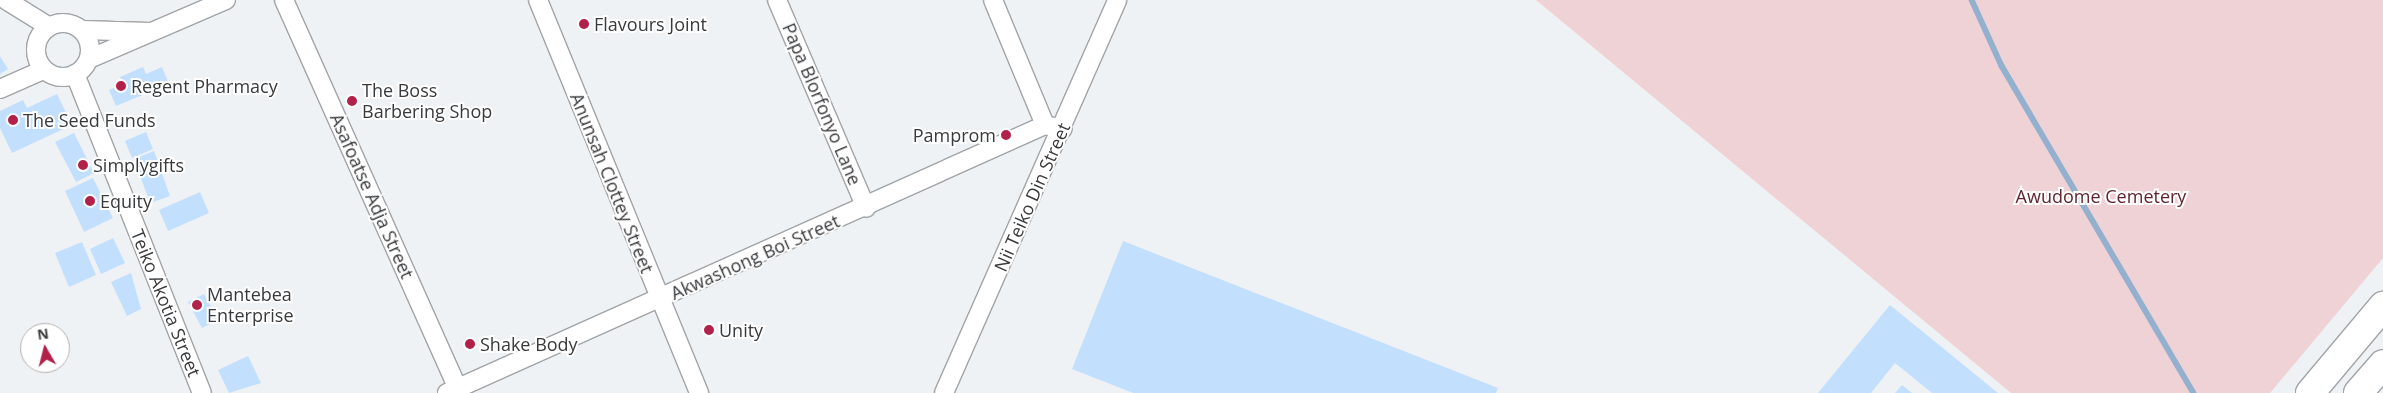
<!DOCTYPE html>
<html>
<head>
<meta charset="utf-8">
<style>
	body { margin:0 }
	#map { position:relative; width:2383px; height:393px; overflow:hidden; background:#eff2f5; font-family:"Open Sans",sans-serif }
	div>[style] { position:absolute }
	[style*='--x'] { left:calc(var(--x)*1px); top:calc(var(--y)*1px); width:calc(var(--w)*1px); rotate:calc(var(--a)*1deg) }
	.green>* { inset:0; background:#efd2d5 }
	.stream>* { height:5.5px; margin:-2.75px; padding:0 2.75px; transform-origin:2.75px; border-radius:2.75px; background:#94b0cf }
	.building>* { inset:0; background:#c2dffe }
	.roads { filter:drop-shadow(1px 0 #a1a4a7) drop-shadow(-1px 0 #a1a4a7) drop-shadow(0 1px #a1a4a7) drop-shadow(0 -1px #a1a4a7) }
	.street>* { height:18px; margin:-9px; padding:0 9px; transform-origin:9px; border-radius:9px; background:#fff }
	.street>.ring { margin:-9px; padding:0; box-sizing:content-box; background:none; border:18px solid #fff; border-radius:50% }
	.primary>* { height:28px; margin:-14px; padding:0 14px; transform-origin:14px; border-radius:14px; background:#fff }
	.dots>* { width:14px; height:14px; translate:-50% -50%; box-sizing:border-box; border:2px solid #fff; border-radius:50% }
	span { translate:-50% -50%; white-space:nowrap; text-align:center; line-height:1.15; -webkit-text-stroke:4px #fff; paint-order:stroke }
	.poi-label { font-size:18px; color:#393a3c }
	.left { translate:0 -50%; text-align:left }
	.right { translate:-100% -50%; text-align:right }
	.street-label { font-size:18px; color:#393a3c }
	.park-label { font-size:18px; color:#5e252f }
	.north { position:absolute; left:20px; top:323px; width:50px; height:50px; box-sizing:border-box; background:#fff; border:1px solid #b0b0b1; border-radius:50%; rotate:352deg; font-size:14px; font-weight:700; line-height:20px; text-align:center; color:#393a3c }
	.north::after { content:''; display:block; margin:auto; width:18px; height:22px; background:#b22149; clip-path:polygon(50% 0,100% 100%,50% 72%,0 100%) }
</style>
</head>
<body>
<div id="map">
	<div class="green">
		<div style="clip-path:polygon(1536px 0,2383px 0,2383px 258px,2270px 393px,2011px 393px)"></div>
	</div>
	<div class="stream">
		<div style="--x:1972;--y:0;--w:72;--a:65.6"></div>
		<div style="--x:2002;--y:66;--w:379;--a:59.6"></div>
	</div>
	<div class="building">
		<div style="clip-path:polygon(0 56px,8px 69px,0 74px)"></div>
		<div style="clip-path:polygon(143px 67px,146px 74px,162px 67px,169px 84px,116px 106px,109px 90px,123px 84px,120px 77px)"></div>
		<div style="clip-path:polygon(57px 94px,72px 125px,12px 153px,0 128px,0 111px,23px 100px,27px 108px)"></div>
		<div style="clip-path:polygon(146px 132px,153px 149px,132px 158px,125px 141px)"></div>
		<div style="clip-path:polygon(74px 133px,94px 173px,76px 182px,55px 142px)"></div>
		<div style="clip-path:polygon(154px 151px,170px 196px,150px 203px,134px 159px)"></div>
		<div style="clip-path:polygon(93px 178px,113px 218px,84px 232px,65px 191px)"></div>
		<div style="clip-path:polygon(200px 192px,209px 213px,168px 231px,159px 210px)"></div>
		<div style="clip-path:polygon(113px 238px,125px 263px,101px 274px,90px 249px)"></div>
		<div style="clip-path:polygon(1123px 241px,1498px 388px,1496px 393px,1133px 393px,1072px 369px)"></div>
		<div style="clip-path:polygon(82px 242px,96px 275px,69px 287px,55px 253px)"></div>
		<div style="clip-path:polygon(131px 273px,141px 309px,127px 316px,111px 282px)"></div>
		<div style="clip-path:polygon(204px 294px,218px 320px,202px 328px,188px 302px)"></div>
		<div style="clip-path:polygon(1890px 305px,1998px 393px,1932px 393px,1895px 363px,1871px 393px,1818px 393px)"></div>
		<div style="clip-path:polygon(248px 356px,261px 383px,229px 393px,218px 370px)"></div>
		<div style="clip-path:polygon(1902px 385px,1912px 393px,1895px 393px)"></div>
	</div>
	<div class="roads">
		<div class="street">
			<div style="--x:6;--y:0;--w:49;--a:31.8"></div>
			<div style="--x:284;--y:0;--w:431;--a:65.9"></div>
			<div style="--x:538;--y:0;--w:425;--a:67.7"></div>
			<div style="--x:777;--y:0;--w:226;--a:66.8"></div>
			<div style="--x:993;--y:0;--w:135;--a:67.4"></div>
			<div class="ring" style="left:36px;top:23px;width:36px;height:36px"></div>
			<div style="--x:83;--y:30;--w:67;--a:1.7"></div>
			<div style="--x:89;--y:59;--w:149;--a:-23.3"></div>
			<div style="--x:75;--y:74;--w:343;--a:68.3"></div>
			<div style="--x:0;--y:89;--w:47;--a:-23.8"></div>
			<div style="--x:447;--y:393;--w:655;--a:-24.14"></div>
			<div style="--x:1045;--y:125;--w:18;--a:13"></div>
			<div style="--x:944;--y:393;--w:429;--a:-66.2"></div>
		</div>
		<div class="primary">
			<div style="--x:2310;--y:393;--w:114;--a:-50"></div>
			<div style="--x:2358;--y:393;--w:38;--a:-49"></div>
		</div>
	</div>
	<div class="dots">
		<div style="left:584px;top:24px;background:#b22149"></div>
		<div style="left:121px;top:86px;background:#b22149"></div>
		<div style="left:352px;top:101px;background:#b22149"></div>
		<div style="left:13px;top:120px;background:#b22149"></div>
		<div style="left:1006px;top:135px;background:#b22149"></div>
		<div style="left:83px;top:165px;background:#b22149"></div>
		<div style="left:90px;top:201px;background:#b22149"></div>
		<div style="left:197px;top:305px;background:#b22149"></div>
		<div style="left:709px;top:330px;background:#b22149"></div>
		<div style="left:470px;top:344px;background:#b22149"></div>
	</div>
	<div class="poi-label">
		<span class="left" style="left:594px;top:24px">Flavours Joint</span>
		<span class="left" style="left:131px;top:86px">Regent Pharmacy</span>
		<span class="left" style="left:362px;top:101px">The Boss<br>Barbering Shop</span>
		<span class="left" style="left:23px;top:120px">The Seed Funds</span>
		<span class="right" style="left:996px;top:135px">Pamprom</span>
		<span class="left" style="left:93px;top:165px">Simplygifts</span>
		<span class="left" style="left:100px;top:201px">Equity</span>
		<span class="left" style="left:207px;top:305px">Mantebea<br>Enterprise</span>
		<span class="left" style="left:719px;top:330px">Unity</span>
		<span class="left" style="left:480px;top:344px">Shake Body</span>
	</div>
	<div class="street-label">
		<span style="left:822px;top:104px;rotate:67deg">Papa Blorfonyo Lane</span>
		<span style="left:612px;top:183px;rotate:68deg">Anunsah Clottey Street</span>
		<span style="left:372px;top:196px;rotate:66deg">Asafoatse Adja Street</span>
		<span style="left:1032px;top:197px;rotate:-66deg">Nii Teiko Din Street</span>
		<span style="left:755px;top:257px;rotate:-24deg">Akwashong Boi Street</span>
		<span style="left:166px;top:303px;rotate:68deg">Teiko Akotia Street</span>
	</div>
	<div class="park-label">
		<span style="left:2101px;top:196px">Awudome Cemetery</span>
	</div>
	<div class="north">N</div>
</div>
</body>
</html>
